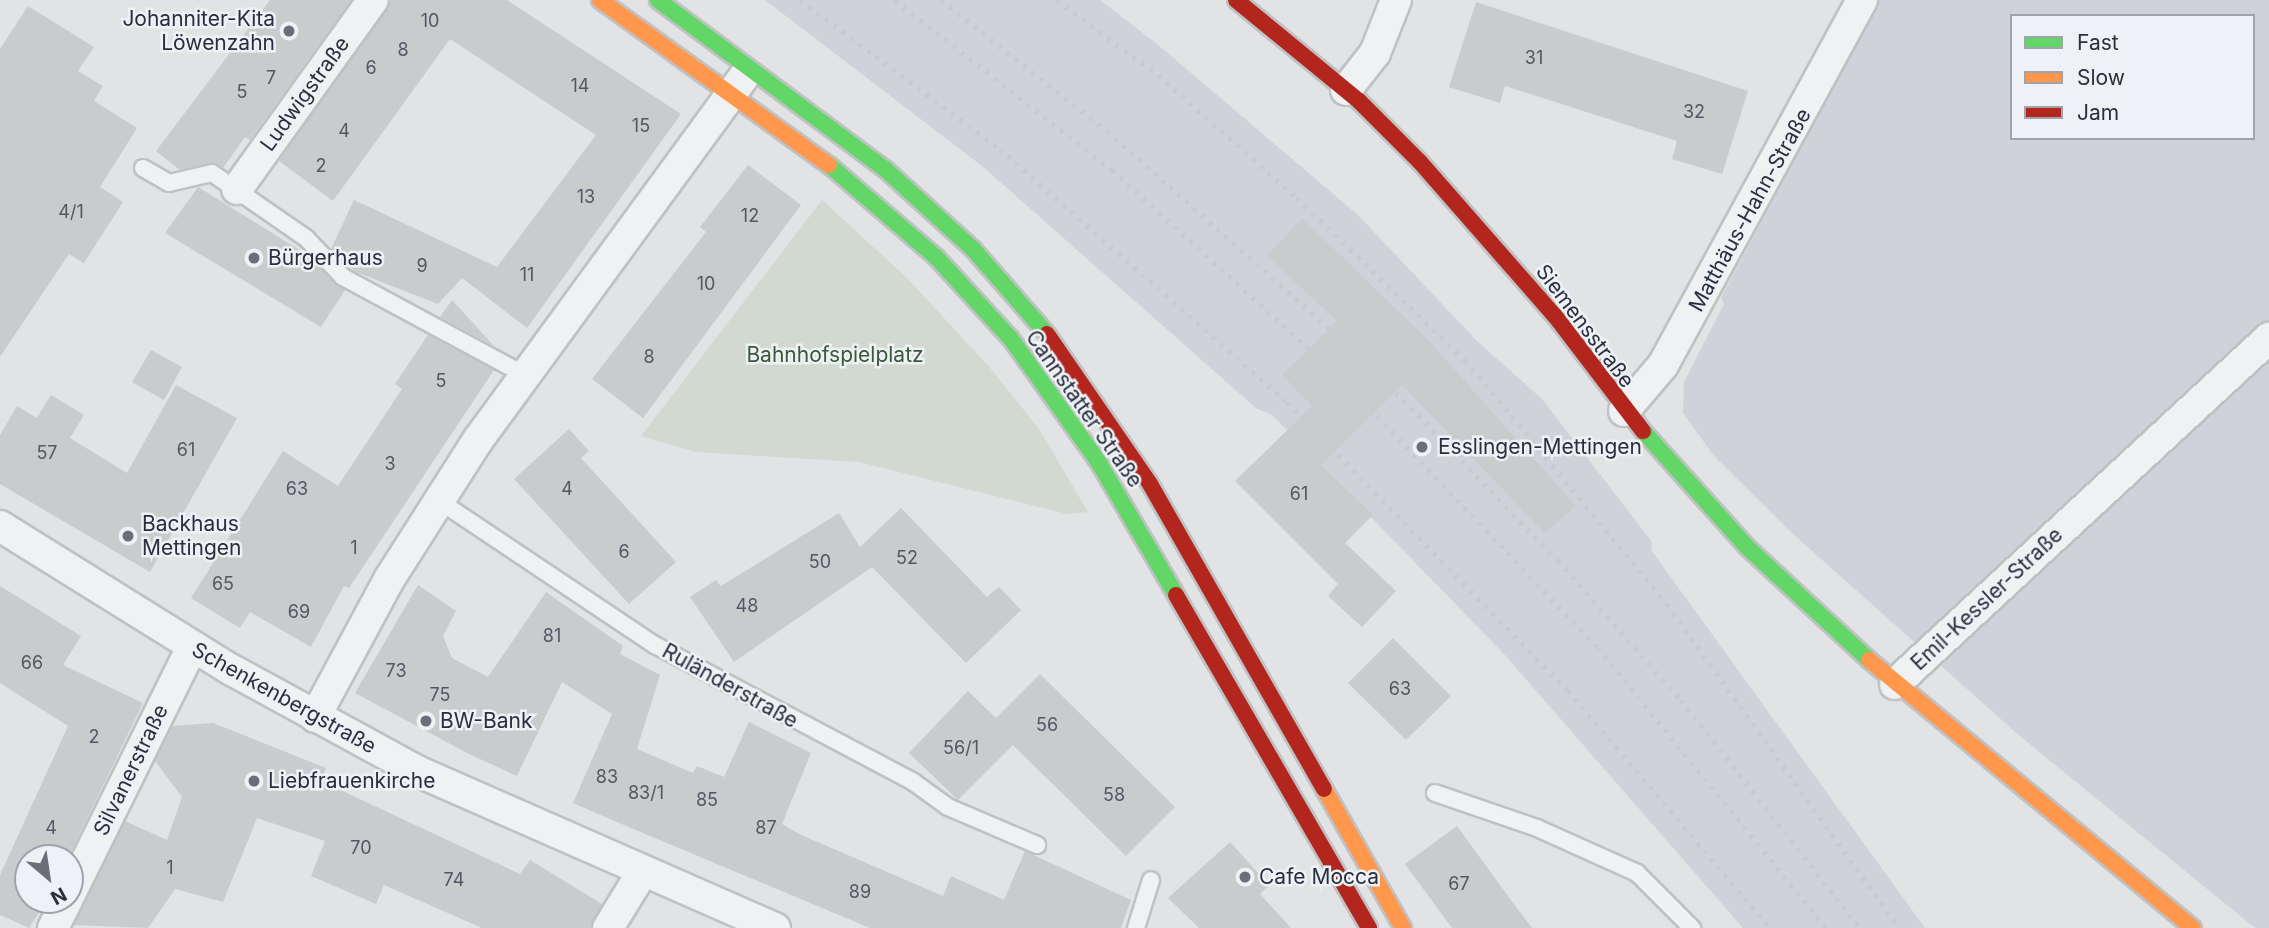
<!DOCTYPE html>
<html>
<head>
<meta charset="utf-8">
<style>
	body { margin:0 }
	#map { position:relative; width:2269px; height:928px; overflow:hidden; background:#e1e3e5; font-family:Inter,sans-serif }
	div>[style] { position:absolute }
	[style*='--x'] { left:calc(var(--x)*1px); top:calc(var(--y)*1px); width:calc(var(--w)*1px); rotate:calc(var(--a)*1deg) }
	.built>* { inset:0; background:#cfd2d8 }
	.green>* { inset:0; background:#d1d9d1 }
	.building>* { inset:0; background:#c9cbcd }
	.roads { filter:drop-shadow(2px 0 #bfc1c3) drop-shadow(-2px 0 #bfc1c3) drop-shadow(0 2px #bfc1c3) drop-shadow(0 -2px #bfc1c3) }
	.lane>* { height:16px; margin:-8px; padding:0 8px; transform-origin:8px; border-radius:8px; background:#f0f1f2 }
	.street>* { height:30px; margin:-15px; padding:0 15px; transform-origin:15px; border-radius:15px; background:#f0f1f2 }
	.fast>* { height:16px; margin:-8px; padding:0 8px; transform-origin:8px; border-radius:8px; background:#63d668 }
	.slow>* { height:16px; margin:-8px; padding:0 8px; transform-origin:8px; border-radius:8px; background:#ff974d }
	.jam>* { height:16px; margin:-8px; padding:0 8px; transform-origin:8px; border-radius:8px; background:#b3261e }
	.rail>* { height:5px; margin-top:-2.5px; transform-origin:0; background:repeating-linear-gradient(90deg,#c9cacd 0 3.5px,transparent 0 10.5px) }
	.dots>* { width:19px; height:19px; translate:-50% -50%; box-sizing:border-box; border:4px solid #eef1f5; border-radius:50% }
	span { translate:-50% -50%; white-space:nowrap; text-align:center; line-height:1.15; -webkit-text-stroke:5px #eef1f5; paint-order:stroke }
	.number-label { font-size:18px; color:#525762 }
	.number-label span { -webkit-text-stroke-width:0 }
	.poi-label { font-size:21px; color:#292f3d }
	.right { translate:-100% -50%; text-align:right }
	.left { translate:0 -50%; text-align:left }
	.street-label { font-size:21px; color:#292f3d }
	.park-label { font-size:21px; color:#3b5838 }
	.legend { position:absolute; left:2010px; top:14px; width:245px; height:126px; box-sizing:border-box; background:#eef1f5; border:2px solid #9fa3ab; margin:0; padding:9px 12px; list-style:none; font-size:21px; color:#292f3d }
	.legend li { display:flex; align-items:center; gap:14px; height:35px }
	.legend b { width:35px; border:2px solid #9fa3ab }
	.north { position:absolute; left:14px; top:844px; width:70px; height:70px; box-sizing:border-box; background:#eef1f5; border:2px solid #9fa3ab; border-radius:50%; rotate:151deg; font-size:19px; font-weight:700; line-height:28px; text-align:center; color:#292f3d }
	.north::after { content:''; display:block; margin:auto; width:24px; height:32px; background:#696e78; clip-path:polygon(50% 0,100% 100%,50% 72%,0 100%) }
</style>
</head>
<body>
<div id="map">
	<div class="built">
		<div style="clip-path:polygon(765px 0,1100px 0,1157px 44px,1358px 215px,1477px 341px,1542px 399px,1652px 542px,1651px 550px,1925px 928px,1743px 928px,1504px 654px,1272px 415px,1256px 408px,982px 166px)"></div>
		<div style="clip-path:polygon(evenodd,1879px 0,2269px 0,2269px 928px,2255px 928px,2021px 737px,1793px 534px,1714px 456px,1683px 413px,1684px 382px,1724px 304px,1721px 298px,1879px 0,2012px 16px,2253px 16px,2253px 138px,2012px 138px,2012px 16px)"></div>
	</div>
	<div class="green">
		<div style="clip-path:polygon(822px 200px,908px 279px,990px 368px,1039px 429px,1088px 512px,1067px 514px,859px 462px,696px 452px,641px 436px)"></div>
	</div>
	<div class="building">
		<div style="clip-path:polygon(270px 0,351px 0,250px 140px,245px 137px,223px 168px,210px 163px,180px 170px,156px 151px)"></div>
		<div style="clip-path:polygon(390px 0,507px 0,681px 114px,527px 328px,462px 278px,438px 304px,356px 272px,331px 249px,354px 200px,497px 267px,596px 135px,450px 39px,333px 201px,279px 161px)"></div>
		<div style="clip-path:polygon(1476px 2px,1748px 91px,1722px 174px,1672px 159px,1677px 141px,1505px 86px,1500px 103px,1449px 87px)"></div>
		<div style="clip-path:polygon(28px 6px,94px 47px,78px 71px,103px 86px,94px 101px,137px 128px,100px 187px,123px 202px,84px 263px,69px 254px,0 357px,0 49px)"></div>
		<div style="clip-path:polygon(748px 165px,801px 205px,643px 418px,592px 379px,706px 232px,700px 227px)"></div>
		<div style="clip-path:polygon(198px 187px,306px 254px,345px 290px,321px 327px,165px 233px)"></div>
		<div style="clip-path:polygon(1302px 218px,1429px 341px,1576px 506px,1545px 533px,1402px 385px,1321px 465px,1373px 515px,1345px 543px,1396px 591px,1362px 627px,1328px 596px,1338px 584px,1235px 481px,1312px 406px,1282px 375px,1337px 321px,1267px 256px)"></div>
		<div style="clip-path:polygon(452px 300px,494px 346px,440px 317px)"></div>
		<div style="clip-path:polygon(428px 335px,494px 370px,349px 588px,344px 586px,311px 647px,250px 612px,240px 628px,191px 598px,283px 451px,338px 486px,402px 389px,395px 384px)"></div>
		<div style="clip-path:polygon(151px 350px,182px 367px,164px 400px,132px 382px)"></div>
		<div style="clip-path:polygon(176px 385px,237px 418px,150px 572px,0 484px,0 435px,17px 406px,37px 418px,51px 395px,84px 415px,70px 438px,127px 473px)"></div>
		<div style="clip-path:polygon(569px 429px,589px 451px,581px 458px,676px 562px,629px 604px,514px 479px)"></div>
		<div style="clip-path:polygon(901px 508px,987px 597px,999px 587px,1021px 610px,966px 663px,872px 567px,734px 662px,690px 597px,716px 580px,721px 586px,839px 513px,860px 547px)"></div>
		<div style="clip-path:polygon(418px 585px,456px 611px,443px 636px,452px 658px,488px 677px,546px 592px,623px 646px,620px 654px,660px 675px,637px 749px,693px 773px,697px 766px,724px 777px,749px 722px,811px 753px,782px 824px,799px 834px,943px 896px,951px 876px,1004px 900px,1025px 851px,1131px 900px,1121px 928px,870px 928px,612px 820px,573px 803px,612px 714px,562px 682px,517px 776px,469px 754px,355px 693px)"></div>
		<div style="clip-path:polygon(0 586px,81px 636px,63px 665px,143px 703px,68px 858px,28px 858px,28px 900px,47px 900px,29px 928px,0 915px,0 875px,68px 726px,0 683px)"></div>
		<div style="clip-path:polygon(1393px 638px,1451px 696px,1406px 740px,1348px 683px)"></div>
		<div style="clip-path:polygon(1040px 674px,1175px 807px,1126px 856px,1013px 745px,958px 800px,909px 753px,968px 691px,996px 718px)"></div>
		<div style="clip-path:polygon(213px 723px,326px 768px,321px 781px,520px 874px,530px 860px,602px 904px,591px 928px,482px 928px,384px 885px,376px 904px,311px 876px,325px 841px,257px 818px,223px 902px,175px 889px,148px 928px,74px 925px,125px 821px,167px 840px,182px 797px,155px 761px,173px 726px)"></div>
		<div style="clip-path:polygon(1457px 826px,1513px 903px,1532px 928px,1452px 928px,1405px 864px)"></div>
		<div style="clip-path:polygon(1230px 842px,1269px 885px,1260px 894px,1291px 928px,1199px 928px,1168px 898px)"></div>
	</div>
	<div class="roads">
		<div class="lane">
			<div style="--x:143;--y:168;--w:30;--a:30"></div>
			<div style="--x:169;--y:183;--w:44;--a:-13.1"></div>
			<div style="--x:212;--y:173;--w:114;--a:34.7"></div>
			<div style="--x:306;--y:238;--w:54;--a:46.5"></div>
			<div style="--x:343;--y:277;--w:207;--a:28.3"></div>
			<div style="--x:438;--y:500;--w:261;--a:33.8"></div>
			<div style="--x:655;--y:645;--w:291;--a:27.9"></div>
			<div style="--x:912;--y:781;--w:44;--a:35.8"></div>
			<div style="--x:948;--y:807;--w:97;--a:23.1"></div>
			<div style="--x:1435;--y:793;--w:108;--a:18.9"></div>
			<div style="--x:1537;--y:828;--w:110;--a:24.2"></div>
			<div style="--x:1637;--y:873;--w:78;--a:45"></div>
			<div style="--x:1136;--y:928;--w:50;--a:-72.6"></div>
		</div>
		<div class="street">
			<div style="--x:1346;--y:90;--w:47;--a:-51.9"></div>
			<div style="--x:1375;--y:53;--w:57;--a:-68.4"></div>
			<div style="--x:237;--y:189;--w:233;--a:-54.3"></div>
			<div style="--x:1624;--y:411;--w:60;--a:-49.7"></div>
			<div style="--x:1663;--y:365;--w:416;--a:-61.4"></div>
			<div style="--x:0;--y:526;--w:271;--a:31.9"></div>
			<div style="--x:230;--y:669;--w:213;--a:28.6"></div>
			<div style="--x:417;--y:771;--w:391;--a:23.7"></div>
			<div style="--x:1895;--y:684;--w:510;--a:-42.77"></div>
			<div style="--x:315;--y:717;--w:158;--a:-61.7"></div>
			<div style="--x:390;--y:578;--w:164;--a:-57.5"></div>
			<div style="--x:478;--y:440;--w:450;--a:-53.8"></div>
			<div style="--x:70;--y:894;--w:275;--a:-63.7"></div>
			<div style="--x:53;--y:928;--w:31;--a:-63"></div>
			<div style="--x:608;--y:928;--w:67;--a:-58.4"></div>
		</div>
		<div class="fast">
			<div style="--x:658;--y:0;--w:283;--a:36.7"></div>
			<div style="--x:885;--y:169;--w:119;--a:42.3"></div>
			<div style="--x:973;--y:249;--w:113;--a:49"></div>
			<div style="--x:829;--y:165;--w:141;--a:40.7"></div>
			<div style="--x:936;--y:257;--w:111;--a:47.6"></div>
			<div style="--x:1011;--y:339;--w:152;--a:54.6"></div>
			<div style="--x:1099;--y:463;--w:153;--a:59.7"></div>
			<div style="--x:1643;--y:431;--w:156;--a:48.1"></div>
			<div style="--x:1747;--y:547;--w:166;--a:42.8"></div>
		</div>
		<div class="slow">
			<div style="--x:600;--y:0;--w:282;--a:35.8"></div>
			<div style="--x:1869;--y:660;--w:420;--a:39.6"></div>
			<div style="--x:1324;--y:789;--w:160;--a:60.4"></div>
		</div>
		<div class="jam">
			<div style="--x:1236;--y:0;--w:159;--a:39.4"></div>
			<div style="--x:1359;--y:101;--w:86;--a:45"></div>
			<div style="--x:1420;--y:162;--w:205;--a:48.8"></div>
			<div style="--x:1555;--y:316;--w:145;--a:52.6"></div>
			<div style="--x:1047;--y:334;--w:182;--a:55.5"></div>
			<div style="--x:1150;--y:484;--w:351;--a:60.3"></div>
			<div style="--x:1176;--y:595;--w:385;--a:59.9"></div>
		</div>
	</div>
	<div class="rail">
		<div style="--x:800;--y:0;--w:249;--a:36.7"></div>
		<div style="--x:1000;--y:149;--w:383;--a:41.4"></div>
		<div style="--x:1287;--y:402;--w:403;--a:45.8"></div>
		<div style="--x:1568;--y:691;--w:311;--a:49.6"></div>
		<div style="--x:895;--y:0;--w:276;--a:38.1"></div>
		<div style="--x:1112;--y:170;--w:309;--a:42.2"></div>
		<div style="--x:1341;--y:378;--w:373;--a:46.4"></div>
		<div style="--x:1598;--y:648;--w:361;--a:50.8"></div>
		<div style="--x:941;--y:0;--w:211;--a:38.3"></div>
		<div style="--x:1107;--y:131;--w:348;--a:41.6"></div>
		<div style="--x:1367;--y:362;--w:276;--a:46.2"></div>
		<div style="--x:1558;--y:561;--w:186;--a:48.5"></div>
		<div style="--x:1681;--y:700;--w:290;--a:51.9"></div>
		<div style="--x:1057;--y:0;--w:126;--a:36.6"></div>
		<div style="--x:1158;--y:75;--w:186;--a:41.5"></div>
		<div style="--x:1297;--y:198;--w:233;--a:44"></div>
		<div style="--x:1465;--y:360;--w:317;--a:50.4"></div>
		<div style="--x:1667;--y:604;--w:398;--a:54.4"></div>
	</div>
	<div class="dots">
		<div style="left:289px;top:31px;background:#696e78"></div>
		<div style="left:254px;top:258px;background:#696e78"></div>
		<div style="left:1422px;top:447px;background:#696e78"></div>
		<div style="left:128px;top:536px;background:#696e78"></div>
		<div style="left:426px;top:721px;background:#696e78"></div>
		<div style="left:254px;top:781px;background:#696e78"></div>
		<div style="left:1245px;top:877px;background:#696e78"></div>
	</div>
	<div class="number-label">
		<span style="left:430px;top:21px">10</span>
		<span style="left:403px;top:50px">8</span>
		<span style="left:1534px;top:58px">31</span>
		<span style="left:371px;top:68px">6</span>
		<span style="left:271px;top:78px">7</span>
		<span style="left:580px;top:86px">14</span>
		<span style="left:242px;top:92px">5</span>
		<span style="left:1694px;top:112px">32</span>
		<span style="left:641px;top:126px">15</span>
		<span style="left:344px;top:131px">4</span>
		<span style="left:321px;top:166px">2</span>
		<span style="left:586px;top:197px">13</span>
		<span style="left:71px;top:212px">4/1</span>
		<span style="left:750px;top:216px">12</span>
		<span style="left:422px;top:266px">9</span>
		<span style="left:527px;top:275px">11</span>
		<span style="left:706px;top:284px">10</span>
		<span style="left:649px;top:357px">8</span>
		<span style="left:441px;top:381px">5</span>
		<span style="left:186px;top:450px">61</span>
		<span style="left:47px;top:453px">57</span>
		<span style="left:390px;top:464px">3</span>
		<span style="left:297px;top:489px">63</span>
		<span style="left:567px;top:489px">4</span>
		<span style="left:1299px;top:494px">61</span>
		<span style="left:354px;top:548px">1</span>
		<span style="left:624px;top:552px">6</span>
		<span style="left:907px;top:558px">52</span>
		<span style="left:820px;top:562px">50</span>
		<span style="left:223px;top:584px">65</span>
		<span style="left:747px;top:606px">48</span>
		<span style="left:299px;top:612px">69</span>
		<span style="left:552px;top:636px">81</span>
		<span style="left:32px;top:663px">66</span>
		<span style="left:396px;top:671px">73</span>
		<span style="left:1400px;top:689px">63</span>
		<span style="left:440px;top:695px">75</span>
		<span style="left:1047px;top:725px">56</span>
		<span style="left:94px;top:737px">2</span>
		<span style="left:961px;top:748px">56/1</span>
		<span style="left:607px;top:777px">83</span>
		<span style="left:646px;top:793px">83/1</span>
		<span style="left:1114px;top:795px">58</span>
		<span style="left:707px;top:800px">85</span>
		<span style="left:51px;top:828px">4</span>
		<span style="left:766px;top:828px">87</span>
		<span style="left:361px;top:848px">70</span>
		<span style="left:170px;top:868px">1</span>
		<span style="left:454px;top:880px">74</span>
		<span style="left:1459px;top:884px">67</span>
		<span style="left:860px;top:892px">89</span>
	</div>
	<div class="poi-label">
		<span class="right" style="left:275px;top:31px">Johanniter-Kita<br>Löwenzahn</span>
		<span class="left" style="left:268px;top:258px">Bürgerhaus</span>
		<span class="left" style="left:1438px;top:447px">Esslingen-Mettingen</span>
		<span class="left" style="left:142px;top:536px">Backhaus<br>Mettingen</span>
		<span class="left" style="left:440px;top:721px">BW-Bank</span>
		<span class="left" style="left:268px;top:781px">Liebfrauenkirche</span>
		<span class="left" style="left:1259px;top:877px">Cafe Mocca</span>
	</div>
	<div class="street-label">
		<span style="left:305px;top:94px;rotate:-54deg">Ludwigstraße</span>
		<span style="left:1750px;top:210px;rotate:-61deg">Matthäus-Hahn-Straße</span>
		<span style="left:1585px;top:326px;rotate:53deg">Siemensstraße</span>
		<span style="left:1084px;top:409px;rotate:55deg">Cannstatter Straße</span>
		<span style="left:1987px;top:599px;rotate:-43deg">Emil-Kessler-Straße</span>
		<span style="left:730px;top:686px;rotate:29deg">Ruländerstraße</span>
		<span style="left:284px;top:698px;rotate:29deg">Schenkenbergstraße</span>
		<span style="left:131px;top:770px;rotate:-64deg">Silvanerstraße</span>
	</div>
	<div class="park-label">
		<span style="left:835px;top:355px">Bahnhofspielplatz</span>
	</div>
	<ul class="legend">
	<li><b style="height:9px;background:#63d668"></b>Fast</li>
	<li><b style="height:9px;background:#ff974d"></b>Slow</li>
	<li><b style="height:9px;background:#b3261e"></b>Jam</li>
	</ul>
	<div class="north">N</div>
</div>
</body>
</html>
